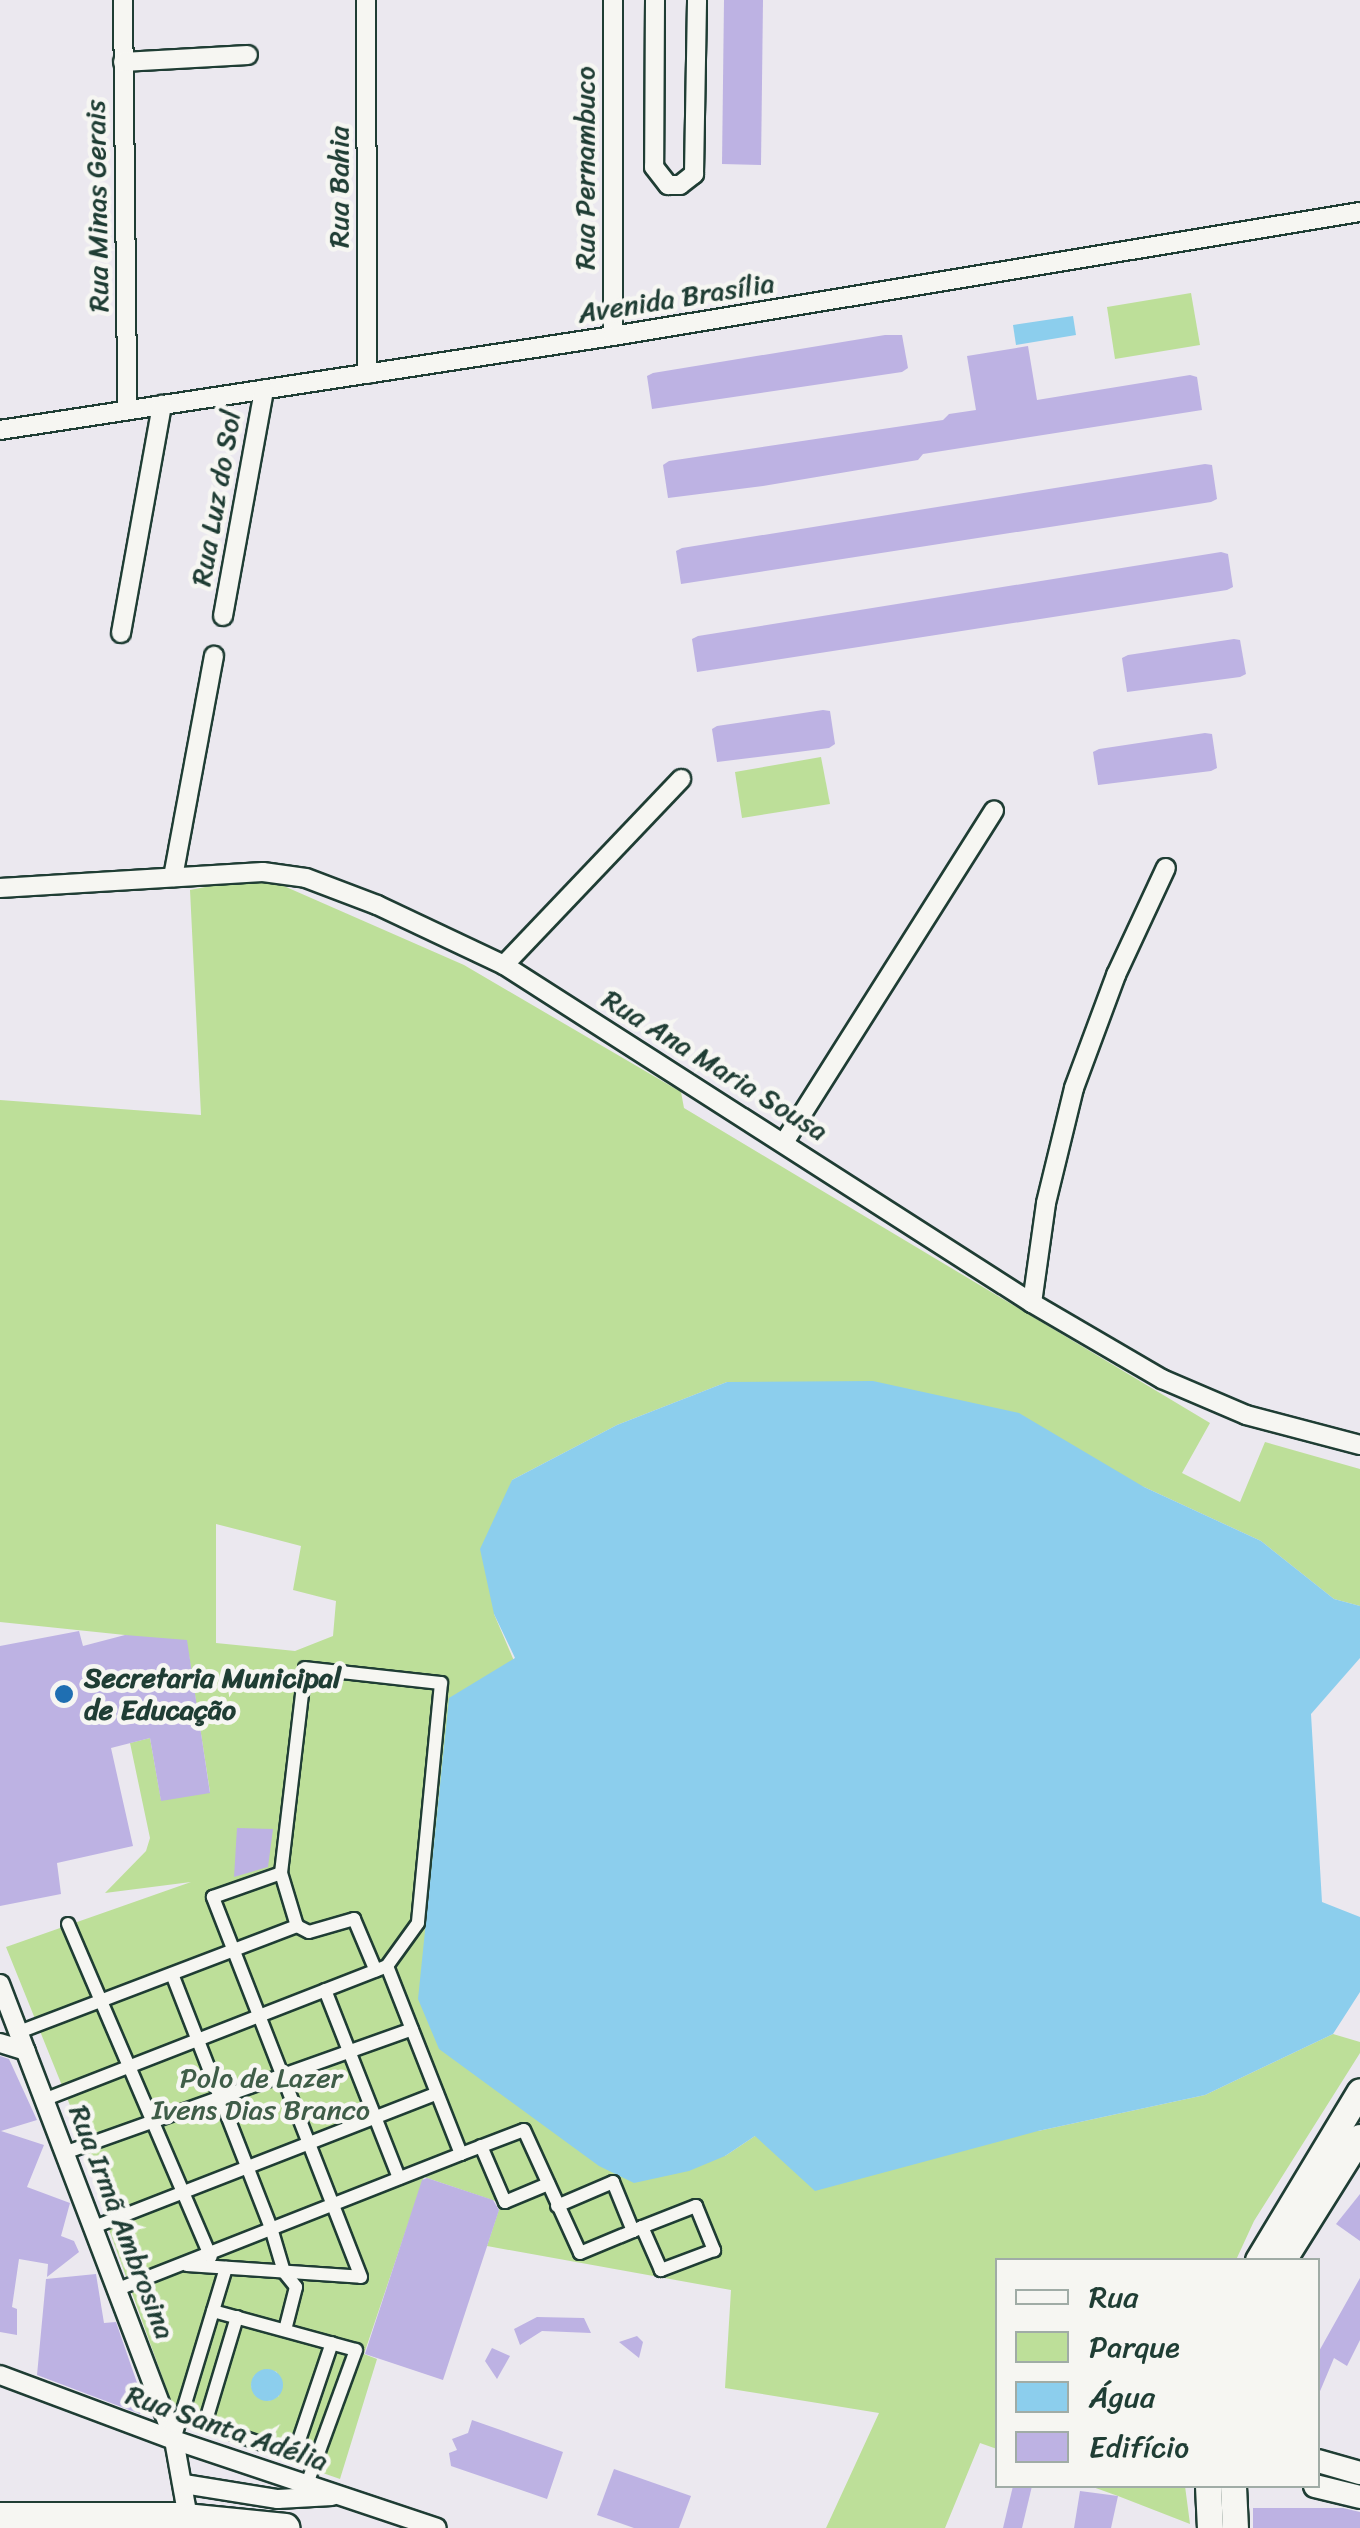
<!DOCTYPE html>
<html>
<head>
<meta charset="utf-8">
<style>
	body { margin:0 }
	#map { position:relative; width:1360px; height:2528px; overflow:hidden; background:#ebe8ef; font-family:Sriracha,sans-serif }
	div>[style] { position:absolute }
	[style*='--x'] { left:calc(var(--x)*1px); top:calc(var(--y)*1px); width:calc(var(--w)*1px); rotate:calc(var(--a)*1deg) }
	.green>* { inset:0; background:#bddf99 }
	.water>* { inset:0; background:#8cceed }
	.round { border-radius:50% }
	.building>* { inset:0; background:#bdb2e3 }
	.roads { filter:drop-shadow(2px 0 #1f3d34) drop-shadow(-2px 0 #1f3d34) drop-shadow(0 2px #1f3d34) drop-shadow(0 -2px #1f3d34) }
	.pedestrian>* { height:12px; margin:-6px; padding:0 6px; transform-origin:6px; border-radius:6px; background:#f6f6f2 }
	.minor>* { height:18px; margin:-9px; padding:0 9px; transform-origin:9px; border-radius:9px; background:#f6f6f2 }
	.tertiary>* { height:22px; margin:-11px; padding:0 11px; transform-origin:11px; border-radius:11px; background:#f6f6f2 }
	.secondary>* { height:25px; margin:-12.5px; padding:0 12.5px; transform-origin:12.5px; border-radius:12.5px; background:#f6f6f2 }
	.primary>* { height:28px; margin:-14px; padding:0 14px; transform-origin:14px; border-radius:14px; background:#f6f6f2 }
	.dots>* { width:28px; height:28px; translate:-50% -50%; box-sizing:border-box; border:5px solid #f6f6f2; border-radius:50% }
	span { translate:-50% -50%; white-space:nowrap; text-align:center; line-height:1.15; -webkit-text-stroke:9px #f6f6f2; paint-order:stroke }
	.street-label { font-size:28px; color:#1f3d34 }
	.poi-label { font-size:28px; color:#1f3d34; font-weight:700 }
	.left { translate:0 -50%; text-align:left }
	.park-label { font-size:28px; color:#3f5d48 }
	.legend { position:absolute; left:995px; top:2258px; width:325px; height:230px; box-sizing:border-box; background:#f6f6f2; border:2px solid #a0aca6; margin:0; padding:12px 18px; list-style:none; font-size:30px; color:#1f3d34 }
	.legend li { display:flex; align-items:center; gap:20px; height:50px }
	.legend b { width:50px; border:2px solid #a0aca6 }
</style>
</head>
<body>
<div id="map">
	<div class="green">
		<div style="clip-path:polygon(1191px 293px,1200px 345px,1115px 359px,1107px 307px)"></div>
		<div style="clip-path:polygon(821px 757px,830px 804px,742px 818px,735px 772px)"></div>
		<div style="clip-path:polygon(evenodd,261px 876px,464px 965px,681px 1092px,684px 1108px,1210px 1423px,1182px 1473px,1240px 1502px,1265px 1442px,1360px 1469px,1360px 1606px,1334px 1599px,1261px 1541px,1144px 1487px,727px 1382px,617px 1425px,512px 1480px,494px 1614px,725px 2156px,755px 2136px,1038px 2131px,1205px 2095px,1333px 2034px,1360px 2042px,1360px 2053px,1254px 2221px,1236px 2260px,998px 2260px,997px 2449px,980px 2443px,945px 2528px,826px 2528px,879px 2413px,725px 2388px,731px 2290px,487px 2246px,501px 2203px,424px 2177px,364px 2354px,377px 2359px,340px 2479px,179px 2423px,107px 2224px,86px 2145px,6px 1947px,191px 1882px,105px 1893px,146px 1851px,150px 1838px,130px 1743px,150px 1738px,161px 1800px,210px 1792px,189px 1656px,125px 1635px,0 1622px,0 1100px,201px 1115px,190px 890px,261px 876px,216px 1524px,301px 1546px,293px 1590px,336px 1601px,333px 1636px,295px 1651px,216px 1643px,216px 1524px,261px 876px,267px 2369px,277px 2372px,279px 2396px,269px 2401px,255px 2395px,251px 2386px,254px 2376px,267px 2369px)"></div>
		<div style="clip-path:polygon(1090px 2486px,1185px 2486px,1190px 2524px,1118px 2496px)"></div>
	</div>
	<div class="water">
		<div style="clip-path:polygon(1073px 316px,1076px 335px,1016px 345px,1013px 325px)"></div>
		<div style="clip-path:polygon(873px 1381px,1019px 1413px,1144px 1487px,1261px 1541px,1334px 1599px,1360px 1606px,1360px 1658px,1311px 1714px,1322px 1902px,1360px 1917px,1360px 1992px,1333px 2034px,1205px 2095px,1038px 2131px,815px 2191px,755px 2136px,725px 2156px,689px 2171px,634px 2183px,599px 2166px,439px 2049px,418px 1999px,449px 1698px,515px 1658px,494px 1614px,480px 1549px,512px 1480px,617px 1425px,727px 1382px)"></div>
		<div class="round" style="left:251px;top:2369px;width:32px;height:32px"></div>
	</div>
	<div class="building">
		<div style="clip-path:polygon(724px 0,763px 0,761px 165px,722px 164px)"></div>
		<div style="clip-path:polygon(885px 335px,902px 335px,908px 368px,902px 372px,652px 409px,647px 376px,653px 373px)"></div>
		<div style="clip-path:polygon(1028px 346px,1037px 400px,1190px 375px,1197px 377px,1202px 410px,923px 454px,918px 460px,763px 486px,668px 498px,663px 465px,669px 461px,943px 420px,949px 414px,976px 410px,967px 356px)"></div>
		<div style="clip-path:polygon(1205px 464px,1212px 465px,1217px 499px,1211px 502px,681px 584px,676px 551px,682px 548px)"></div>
		<div style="clip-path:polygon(1221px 552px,1228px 554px,1233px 587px,1227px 590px,697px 672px,692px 639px,698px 636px)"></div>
		<div style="clip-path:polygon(1234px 639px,1240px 640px,1246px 674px,1240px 677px,1127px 692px,1122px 658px,1128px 655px)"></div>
		<div style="clip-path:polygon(823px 710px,830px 711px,835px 744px,829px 748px,717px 762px,712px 729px,717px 726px)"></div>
		<div style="clip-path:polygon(1205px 733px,1212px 734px,1217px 768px,1211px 771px,1098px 785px,1093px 752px,1099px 749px)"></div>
		<div style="clip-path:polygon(79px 1631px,83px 1646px,125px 1635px,187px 1640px,210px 1793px,161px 1801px,150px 1738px,111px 1748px,133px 1846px,57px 1863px,61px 1894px,0 1906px,0 1646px)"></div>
		<div style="clip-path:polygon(237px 1828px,273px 1829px,268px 1867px,234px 1877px)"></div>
		<div style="clip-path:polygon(0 2056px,9px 2059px,37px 2120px,1px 2131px,44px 2145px,27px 2187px,70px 2203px,61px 2236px,74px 2241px,79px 2252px,47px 2277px,48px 2264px,19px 2259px,12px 2307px,17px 2309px,17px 2335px,0 2332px)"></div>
		<div style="clip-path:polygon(427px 2178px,493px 2200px,499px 2210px,443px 2380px,365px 2354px,422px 2180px)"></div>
		<div style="clip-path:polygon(1360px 2194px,1360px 2241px,1336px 2224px)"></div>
		<div style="clip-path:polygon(96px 2274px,104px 2323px,116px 2322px,144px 2403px,140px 2414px,37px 2375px,46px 2279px)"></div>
		<div style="clip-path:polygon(1360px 2278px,1360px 2340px,1347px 2366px,1334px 2358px,1318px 2396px,1318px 2353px)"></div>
		<div style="clip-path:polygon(537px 2317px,584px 2318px,591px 2333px,542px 2331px,520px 2345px,514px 2329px)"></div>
		<div style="clip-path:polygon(637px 2336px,643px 2342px,639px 2358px,619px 2342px)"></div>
		<div style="clip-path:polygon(492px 2348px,510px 2356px,497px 2379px,485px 2361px)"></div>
		<div style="clip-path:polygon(472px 2420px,563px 2452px,547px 2499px,451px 2466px,449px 2453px,457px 2450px,452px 2439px,468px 2433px)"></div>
		<div style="clip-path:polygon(614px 2469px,691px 2496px,679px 2528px,634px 2528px,597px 2515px)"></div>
		<div style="clip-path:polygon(1013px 2486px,1032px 2486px,1022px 2528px,1003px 2528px)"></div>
		<div style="clip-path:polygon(1080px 2491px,1118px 2496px,1111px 2528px,1074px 2528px)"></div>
		<div style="clip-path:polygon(1253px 2508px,1343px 2508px,1360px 2512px,1360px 2528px,1253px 2528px)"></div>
	</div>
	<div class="roads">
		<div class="pedestrian">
			<div style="--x:68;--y:1924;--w:362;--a:66.8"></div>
			<div style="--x:297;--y:1926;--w:13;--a:27"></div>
			<div style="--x:309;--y:1932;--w:47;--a:-16.1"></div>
			<div style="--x:354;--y:1919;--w:56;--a:67.1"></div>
			<div style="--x:172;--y:1974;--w:273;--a:68.7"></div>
			<div style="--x:271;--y:2228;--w:46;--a:73.5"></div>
			<div style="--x:284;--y:2272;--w:19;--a:51"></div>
			<div style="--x:296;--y:2287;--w:44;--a:104.3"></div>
			<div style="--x:325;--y:1990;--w:202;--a:68.5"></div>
			<div style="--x:19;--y:2032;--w:298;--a:-20.9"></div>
			<div style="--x:297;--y:1926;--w:55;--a:-106.8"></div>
			<div style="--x:281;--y:1873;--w:206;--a:-83.3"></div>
			<div style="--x:305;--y:1668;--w:137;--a:6.3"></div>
			<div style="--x:441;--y:1683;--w:241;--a:95.5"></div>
			<div style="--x:418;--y:1923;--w:53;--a:125.8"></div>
			<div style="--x:387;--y:1966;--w:202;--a:68.5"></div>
			<div style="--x:461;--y:2154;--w:368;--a:158.5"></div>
			<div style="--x:46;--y:2099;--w:366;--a:-21.3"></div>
			<div style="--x:481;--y:2146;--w:61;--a:66.8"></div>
			<div style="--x:505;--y:2202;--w:47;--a:-22.7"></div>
			<div style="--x:67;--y:2152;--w:366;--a:-19.6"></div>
			<div style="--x:461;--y:2154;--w:67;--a:-20.9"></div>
			<div style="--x:524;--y:2130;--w:135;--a:65.5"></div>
			<div style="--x:580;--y:2253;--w:57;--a:-22.5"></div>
			<div style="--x:633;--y:2231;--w:10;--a:-24"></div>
			<div style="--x:642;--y:2227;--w:58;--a:-21.3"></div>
			<div style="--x:696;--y:2206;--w:48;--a:67.8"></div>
			<div style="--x:714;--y:2250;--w:57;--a:159.3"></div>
			<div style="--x:661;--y:2270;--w:47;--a:-113.8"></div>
			<div style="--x:557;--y:2206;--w:61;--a:-23.2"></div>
			<div style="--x:613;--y:2182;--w:53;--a:67.8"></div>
			<div style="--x:94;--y:2227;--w:368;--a:-21.3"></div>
			<div style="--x:187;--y:2265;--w:174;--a:3.9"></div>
			<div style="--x:361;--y:2277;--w:408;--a:-111.3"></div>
			<div style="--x:213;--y:1897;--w:72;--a:-19.4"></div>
			<div style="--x:213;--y:2311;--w:148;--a:15.3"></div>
			<div style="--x:356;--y:2350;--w:143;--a:110.1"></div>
			<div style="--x:237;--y:2317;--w:112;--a:106.7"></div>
			<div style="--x:205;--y:2424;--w:94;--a:19.2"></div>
			<div style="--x:294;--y:2455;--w:118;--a:-71.3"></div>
			<div style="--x:174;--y:2440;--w:180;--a:-73.2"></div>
		</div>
		<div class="minor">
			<div style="--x:123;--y:0;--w:410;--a:89.4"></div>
			<div style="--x:366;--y:0;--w:374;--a:89.8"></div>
			<div style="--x:613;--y:0;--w:336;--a:90"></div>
			<div style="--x:655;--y:0;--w:167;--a:90.3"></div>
			<div style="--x:654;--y:167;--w:23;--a:52"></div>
			<div style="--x:668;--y:185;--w:12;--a:0"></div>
			<div style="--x:680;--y:185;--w:18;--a:-38"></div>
			<div style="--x:694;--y:174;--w:174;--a:-89"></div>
			<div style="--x:123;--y:62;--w:125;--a:-3.2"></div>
			<div style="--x:0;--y:430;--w:620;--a:-8.72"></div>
			<div style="--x:613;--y:336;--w:757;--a:-9.43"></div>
			<div style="--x:223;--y:616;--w:230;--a:-79.7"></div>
			<div style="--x:121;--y:633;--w:232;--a:-79.8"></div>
			<div style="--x:173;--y:877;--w:225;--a:-79.5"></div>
			<div style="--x:0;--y:888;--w:263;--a:-3.5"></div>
			<div style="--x:263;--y:872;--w:43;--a:7.9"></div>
			<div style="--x:306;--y:878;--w:76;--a:20.8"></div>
			<div style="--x:377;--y:905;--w:140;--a:25.3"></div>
			<div style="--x:504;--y:965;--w:627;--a:32.63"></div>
			<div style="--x:1032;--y:1303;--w:151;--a:30.3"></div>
			<div style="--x:1162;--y:1379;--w:91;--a:23.2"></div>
			<div style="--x:1246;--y:1415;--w:118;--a:14.7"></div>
			<div style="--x:504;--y:965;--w:257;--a:-46.4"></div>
			<div style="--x:785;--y:1141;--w:391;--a:-57.7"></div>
			<div style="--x:1032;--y:1303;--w:101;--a:-82"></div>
			<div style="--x:1046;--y:1203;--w:118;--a:-76.3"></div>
			<div style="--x:1074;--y:1088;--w:121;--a:-69.6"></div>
			<div style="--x:1116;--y:975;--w:118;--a:-65"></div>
			<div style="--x:0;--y:1984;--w:488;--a:69.1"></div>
			<div style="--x:174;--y:2440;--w:79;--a:79.8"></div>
			<div style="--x:0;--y:2043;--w:27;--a:17"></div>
			<div style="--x:0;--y:2375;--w:186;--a:20.5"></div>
			<div style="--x:174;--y:2440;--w:277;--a:18.5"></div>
			<div style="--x:184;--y:2484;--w:95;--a:9.1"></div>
			<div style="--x:278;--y:2499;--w:54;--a:-3.2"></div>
		</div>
		<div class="tertiary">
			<div style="--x:1318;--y:2461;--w:44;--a:15.9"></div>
			<div style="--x:1315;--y:2486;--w:46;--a:13.7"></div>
		</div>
		<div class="secondary">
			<div style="--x:1258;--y:2260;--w:197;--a:-58.9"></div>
			<div style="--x:1283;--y:2260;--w:145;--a:-58"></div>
			<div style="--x:1208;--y:2486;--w:42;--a:87.3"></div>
			<div style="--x:1233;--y:2486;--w:42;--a:87.3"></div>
		</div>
		<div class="primary">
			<div style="--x:0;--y:2517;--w:175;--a:0"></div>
			<div style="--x:175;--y:2517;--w:111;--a:5.7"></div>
		</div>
	</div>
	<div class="dots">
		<div style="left:64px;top:1694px;background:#1f6fb2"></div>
	</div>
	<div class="street-label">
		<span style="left:585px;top:168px;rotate:-90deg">Rua Pernambuco</span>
		<span style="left:339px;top:187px;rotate:-90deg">Rua Bahia</span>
		<span style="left:97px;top:206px;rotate:-91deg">Rua Minas Gerais</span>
		<span style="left:676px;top:298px;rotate:-9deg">Avenida Brasília</span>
		<span style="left:216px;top:498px;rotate:-80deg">Rua Luz do Sol</span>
		<span style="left:715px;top:1065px;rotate:32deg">Rua Ana Maria Sousa</span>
		<span style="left:122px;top:2222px;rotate:69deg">Rua Irmã Ambrosina</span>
		<span style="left:227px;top:2428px;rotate:19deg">Rua Santa Adélia</span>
	</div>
	<div class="poi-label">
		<span class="left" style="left:84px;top:1694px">Secretaria Municipal<br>de Educação</span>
	</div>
	<div class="park-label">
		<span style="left:261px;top:2094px">Polo de Lazer<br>Ivens Dias Branco</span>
	</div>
	<ul class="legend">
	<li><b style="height:12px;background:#f6f6f2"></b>Rua</li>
	<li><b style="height:28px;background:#bddf99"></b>Parque</li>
	<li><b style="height:28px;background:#8cceed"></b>Água</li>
	<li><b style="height:28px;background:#bdb2e3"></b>Edifício</li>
	</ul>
</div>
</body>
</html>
